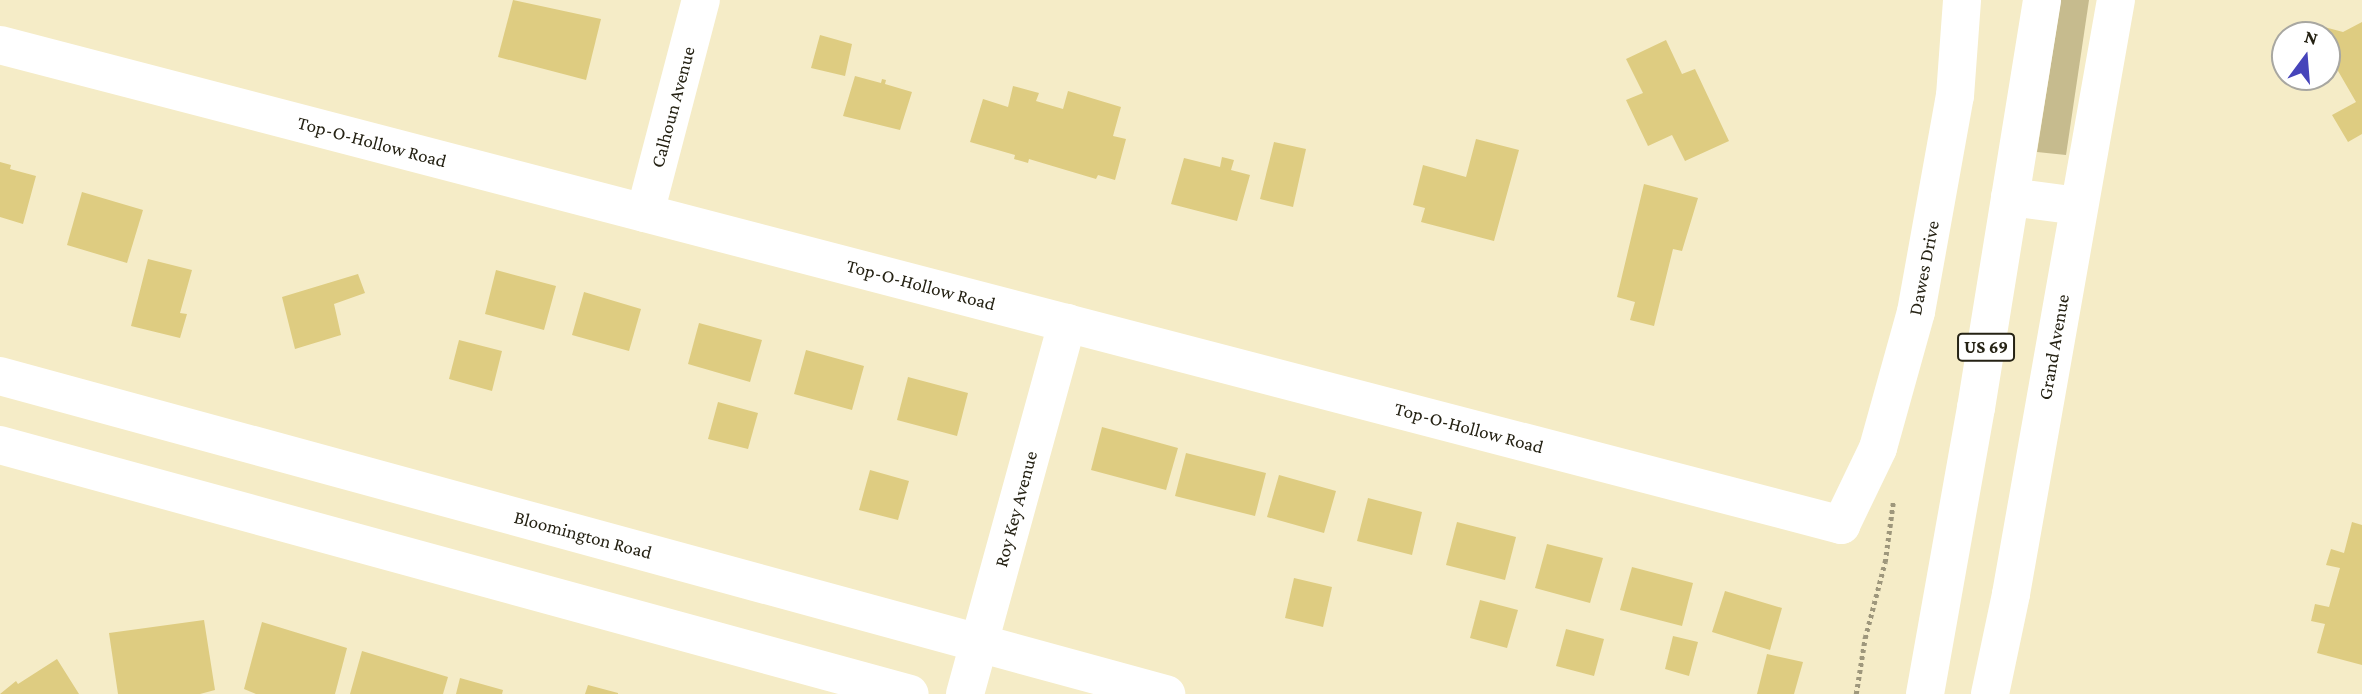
<!DOCTYPE html>
<html>
<head>
<meta charset="utf-8">
<style>
	body { margin:0 }
	#map { position:relative; width:2362px; height:694px; overflow:hidden; background:#f5ecc7; font-family:"Crimson Pro",serif }
	div>[style] { position:absolute }
	[style*='--x'] { left:calc(var(--x)*1px); top:calc(var(--y)*1px); width:calc(var(--w)*1px); rotate:calc(var(--a)*1deg) }
	.green>* { inset:0; background:#c6bb8e }
	.building>* { inset:0; background:#decc81 }
	.path>* { height:4.5px; margin-top:-2.25px; transform-origin:0; background:repeating-linear-gradient(90deg,#9e977c 0 3.5px,transparent 0 7px) }
	.minor>* { height:38px; margin:-19px; padding:0 19px; transform-origin:19px; border-radius:19px; background:#fff }
	.major>* { height:38px; margin:-19px; padding:0 19px; transform-origin:19px; border-radius:19px; background:#fff }
	span { translate:-50% -50%; white-space:nowrap; text-align:center; line-height:1.15; -webkit-text-stroke:7px #fff; paint-order:stroke }
	.shield-label span { padding:2px 5px; background:#fff; border:2px solid; border-radius:5px; -webkit-text-stroke-width:0 }
	.shield-label { font-size:18px; color:#252214; font-weight:700 }
	.street-label { font-size:19px; color:#252214 }
	.north { position:absolute; left:2271px; top:21px; width:70px; height:70px; box-sizing:border-box; background:#fff; border:2px solid #a8a7a1; border-radius:50%; rotate:16deg; font-size:19px; font-weight:700; line-height:28px; text-align:center; color:#252214 }
	.north::after { content:''; display:block; margin:auto; width:24px; height:32px; background:#4644ba; clip-path:polygon(50% 0,100% 100%,50% 72%,0 100%) }
</style>
</head>
<body>
<div id="map">
	<div class="green">
		<div style="clip-path:polygon(2061px 0,2089px 0,2066px 155px,2037px 152px)"></div>
	</div>
	<div class="building">
		<div style="clip-path:polygon(513px 0,601px 19px,586px 80px,498px 57px)"></div>
		<div style="clip-path:polygon(2302px 21px,2343px 32px,2362px 22px,2362px 134px,2348px 142px,2332px 115px,2356px 102px,2334px 64px,2327px 62px,2327px 35px,2299px 35px)"></div>
		<div style="clip-path:polygon(820px 35px,852px 44px,845px 76px,811px 68px)"></div>
		<div style="clip-path:polygon(1666px 40px,1682px 74px,1695px 69px,1729px 141px,1685px 161px,1672px 135px,1648px 146px,1626px 100px,1643px 93px,1626px 59px)"></div>
		<div style="clip-path:polygon(855px 76px,881px 83px,882px 79px,886px 80px,885px 84px,912px 92px,900px 130px,843px 116px)"></div>
		<div style="clip-path:polygon(1013px 86px,1039px 93px,1036px 101px,1063px 109px,1068px 91px,1121px 107px,1113px 136px,1126px 139px,1115px 180px,1098px 175px,1096px 179px,1029px 159px,1028px 163px,1014px 159px,1015px 155px,970px 142px,983px 99px,1008px 107px)"></div>
		<div style="clip-path:polygon(1476px 139px,1519px 150px,1494px 241px,1421px 222px,1425px 208px,1413px 205px,1423px 165px,1466px 177px)"></div>
		<div style="clip-path:polygon(1274px 142px,1306px 149px,1293px 207px,1260px 199px)"></div>
		<div style="clip-path:polygon(1222px 157px,1234px 160px,1231px 170px,1250px 175px,1237px 221px,1171px 204px,1184px 158px,1220px 167px)"></div>
		<div style="clip-path:polygon(0 162px,11px 165px,10px 169px,36px 176px,23px 224px,0 217px)"></div>
		<div style="clip-path:polygon(1644px 184px,1698px 198px,1682px 251px,1673px 249px,1654px 326px,1630px 320px,1635px 302px,1617px 297px)"></div>
		<div style="clip-path:polygon(82px 192px,143px 210px,127px 263px,67px 245px)"></div>
		<div style="clip-path:polygon(148px 259px,192px 270px,180px 313px,187px 314px,180px 338px,131px 326px)"></div>
		<div style="clip-path:polygon(496px 270px,556px 286px,544px 330px,485px 314px)"></div>
		<div style="clip-path:polygon(358px 274px,365px 293px,334px 304px,341px 335px,295px 349px,282px 297px)"></div>
		<div style="clip-path:polygon(584px 292px,641px 309px,629px 351px,572px 335px)"></div>
		<div style="clip-path:polygon(699px 323px,762px 340px,750px 382px,688px 364px)"></div>
		<div style="clip-path:polygon(459px 340px,502px 351px,492px 391px,449px 379px)"></div>
		<div style="clip-path:polygon(806px 350px,864px 366px,852px 410px,794px 394px)"></div>
		<div style="clip-path:polygon(908px 377px,968px 393px,957px 436px,897px 420px)"></div>
		<div style="clip-path:polygon(718px 402px,758px 413px,748px 449px,708px 439px)"></div>
		<div style="clip-path:polygon(1102px 427px,1178px 448px,1166px 490px,1091px 470px)"></div>
		<div style="clip-path:polygon(1186px 453px,1266px 473px,1255px 516px,1175px 496px)"></div>
		<div style="clip-path:polygon(870px 470px,909px 481px,898px 520px,859px 510px)"></div>
		<div style="clip-path:polygon(1279px 475px,1336px 491px,1324px 533px,1267px 517px)"></div>
		<div style="clip-path:polygon(1368px 498px,1422px 512px,1412px 555px,1357px 541px)"></div>
		<div style="clip-path:polygon(1457px 522px,1516px 537px,1505px 580px,1446px 565px)"></div>
		<div style="clip-path:polygon(2352px 522px,2362px 525px,2362px 665px,2317px 653px,2325px 624px,2311px 621px,2315px 604px,2329px 607px,2340px 568px,2326px 565px,2331px 549px,2344px 553px)"></div>
		<div style="clip-path:polygon(1547px 544px,1603px 558px,1590px 603px,1535px 588px)"></div>
		<div style="clip-path:polygon(1632px 567px,1693px 583px,1682px 626px,1620px 610px)"></div>
		<div style="clip-path:polygon(1294px 578px,1332px 587px,1323px 627px,1285px 618px)"></div>
		<div style="clip-path:polygon(1725px 591px,1782px 608px,1770px 650px,1712px 632px)"></div>
		<div style="clip-path:polygon(1480px 600px,1518px 610px,1507px 648px,1470px 638px)"></div>
		<div style="clip-path:polygon(204px 620px,215px 690px,200px 694px,118px 694px,109px 633px)"></div>
		<div style="clip-path:polygon(262px 622px,347px 648px,335px 694px,256px 694px,244px 689px)"></div>
		<div style="clip-path:polygon(1566px 629px,1604px 639px,1594px 676px,1556px 666px)"></div>
		<div style="clip-path:polygon(1673px 636px,1698px 642px,1689px 676px,1665px 669px)"></div>
		<div style="clip-path:polygon(362px 651px,448px 677px,443px 694px,350px 694px)"></div>
		<div style="clip-path:polygon(1767px 654px,1803px 662px,1794px 694px,1757px 694px)"></div>
		<div style="clip-path:polygon(57px 659px,79px 694px,0 694px,16px 681px,18px 684px)"></div>
		<div style="clip-path:polygon(460px 678px,503px 690px,502px 694px,456px 694px)"></div>
		<div style="clip-path:polygon(588px 685px,618px 693px,618px 694px,585px 694px)"></div>
	</div>
	<div class="path">
		<div style="--x:1856;--y:694;--w:57;--a:-80.9"></div>
		<div style="--x:1865;--y:638;--w:79;--a:-75.3"></div>
		<div style="--x:1885;--y:562;--w:60;--a:-82.3"></div>
	</div>
	<div class="minor">
		<div style="--x:0;--y:45;--w:1903;--a:14.61"></div>
		<div style="--x:1841;--y:525;--w:85;--a:-64.3"></div>
		<div style="--x:1878;--y:448;--w:141;--a:-74.4"></div>
		<div style="--x:1916;--y:312;--w:219;--a:-79.8"></div>
		<div style="--x:1955;--y:96;--w:96;--a:-85.8"></div>
		<div style="--x:2010;--y:197;--w:69;--a:7.5"></div>
		<div style="--x:645;--y:213;--w:220;--a:-75.3"></div>
		<div style="--x:0;--y:376;--w:1209;--a:15.26"></div>
		<div style="--x:0;--y:445;--w:943;--a:15.3"></div>
		<div style="--x:965;--y:694;--w:385;--a:-74.6"></div>
	</div>
	<div class="major">
		<div style="--x:1925;--y:694;--w:291;--a:-79.9"></div>
		<div style="--x:1976;--y:408;--w:413;--a:-80.8"></div>
		<div style="--x:1990;--y:694;--w:102;--a:-78.1"></div>
		<div style="--x:2011;--y:594;--w:603;--a:-79.98"></div>
	</div>
	<div class="shield-label">
		<span style="left:1986px;top:347px">US 69</span>
	</div>
	<div class="street-label">
		<span style="left:673px;top:107px;rotate:-75deg">Calhoun Avenue</span>
		<span style="left:372px;top:142px;rotate:15deg">Top-O-Hollow Road</span>
		<span style="left:1924px;top:268px;rotate:-79deg">Dawes Drive</span>
		<span style="left:921px;top:285px;rotate:15deg">Top-O-Hollow Road</span>
		<span style="left:2054px;top:347px;rotate:-80deg">Grand Avenue</span>
		<span style="left:1469px;top:428px;rotate:15deg">Top-O-Hollow Road</span>
		<span style="left:1016px;top:509px;rotate:-75deg">Roy Key Avenue</span>
		<span style="left:583px;top:535px;rotate:15deg">Bloomington Road</span>
	</div>
	<div class="north">N</div>
</div>
</body>
</html>
